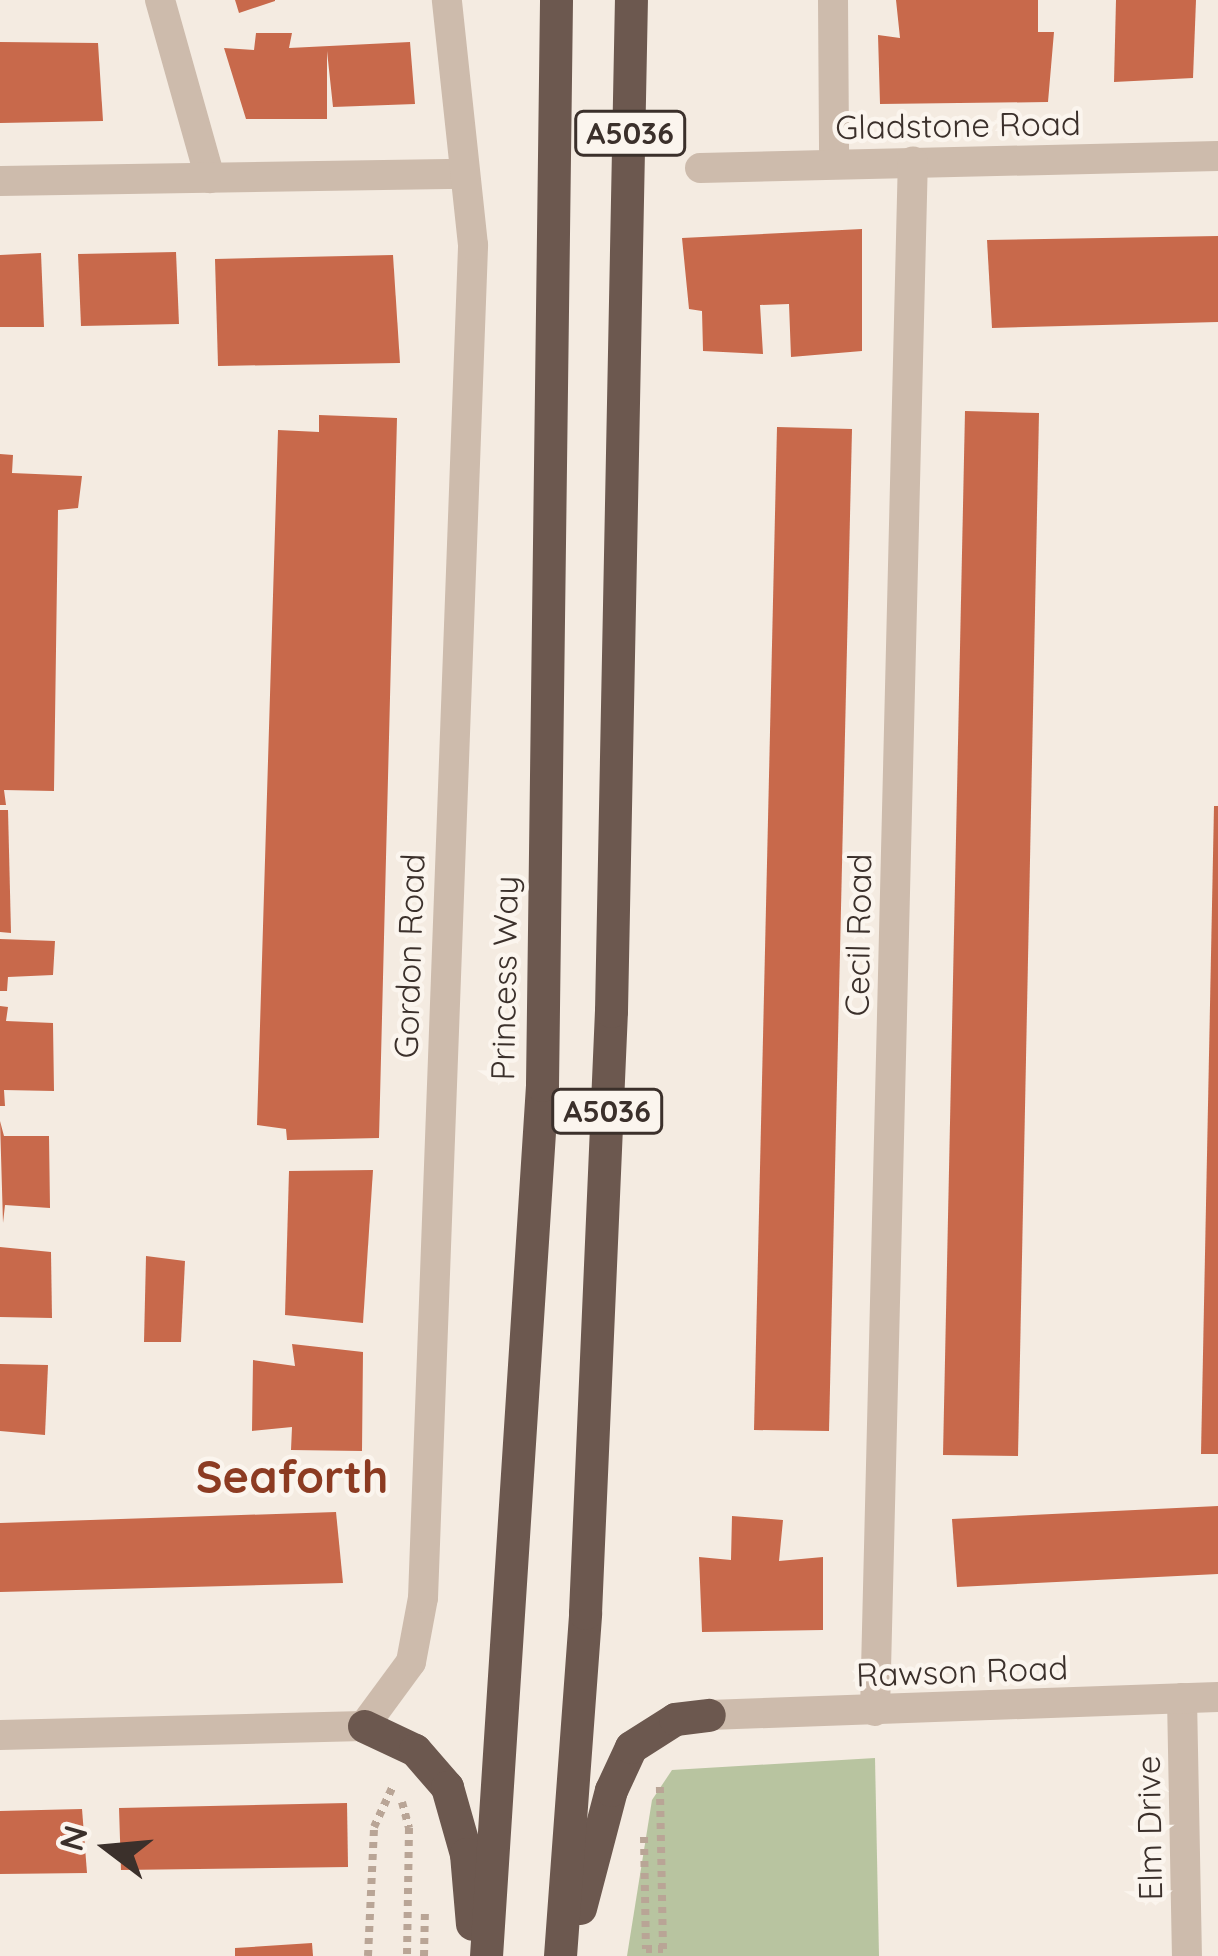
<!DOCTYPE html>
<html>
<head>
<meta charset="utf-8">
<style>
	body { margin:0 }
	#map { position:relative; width:1218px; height:1956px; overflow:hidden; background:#f4ebe1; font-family:Quicksand,sans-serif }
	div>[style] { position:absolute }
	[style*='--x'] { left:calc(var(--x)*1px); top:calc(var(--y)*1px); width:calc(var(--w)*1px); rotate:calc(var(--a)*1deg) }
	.green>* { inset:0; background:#b8c4a0 }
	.building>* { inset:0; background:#c8694b }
	.path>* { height:8px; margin-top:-4px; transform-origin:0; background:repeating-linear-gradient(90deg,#b9a596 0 6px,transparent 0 12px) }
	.minor>* { height:30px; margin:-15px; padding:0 15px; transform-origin:15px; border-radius:15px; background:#cdbbac }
	.trunk>* { height:33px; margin:-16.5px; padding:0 16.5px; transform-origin:16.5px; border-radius:16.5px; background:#6c584f }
	span { translate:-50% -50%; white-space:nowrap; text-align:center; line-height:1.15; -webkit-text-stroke:9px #fbf5ee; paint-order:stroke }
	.shield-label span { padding:3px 9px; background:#fbf5ee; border:3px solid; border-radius:9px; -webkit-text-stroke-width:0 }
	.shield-label { font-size:30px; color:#3b302b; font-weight:700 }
	.street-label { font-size:33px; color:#3b302b }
	.district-label { font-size:45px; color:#8c3b22; font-weight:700 }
	.north { position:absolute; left:48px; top:1788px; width:120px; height:120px; -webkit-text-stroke:9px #fbf5ee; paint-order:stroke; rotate:286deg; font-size:33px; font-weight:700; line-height:48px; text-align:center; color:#3b302b }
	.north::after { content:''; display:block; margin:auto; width:42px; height:54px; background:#3b302b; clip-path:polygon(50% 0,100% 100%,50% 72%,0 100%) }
</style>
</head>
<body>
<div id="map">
	<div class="green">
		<div style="clip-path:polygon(875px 1758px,879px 1956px,627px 1956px,652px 1800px,672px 1770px)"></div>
	</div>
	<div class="building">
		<div style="clip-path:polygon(235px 0,275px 0,275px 1px,239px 13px)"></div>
		<div style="clip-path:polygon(896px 0,1038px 0,1038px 32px,1054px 32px,1048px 102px,880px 104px,878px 35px,900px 38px)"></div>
		<div style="clip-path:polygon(1116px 0,1196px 0,1193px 78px,1114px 82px)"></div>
		<div style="clip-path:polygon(256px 33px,292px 33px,289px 48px,410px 42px,415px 104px,333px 107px,327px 51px,327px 119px,246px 119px,224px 48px,254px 50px)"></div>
		<div style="clip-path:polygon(0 42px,98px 43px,103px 121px,0 123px)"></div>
		<div style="clip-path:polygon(862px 229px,862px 351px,791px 357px,789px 304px,760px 305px,763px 354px,703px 351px,702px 311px,689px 309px,682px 238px)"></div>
		<div style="clip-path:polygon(1218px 236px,1218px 322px,992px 328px,987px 240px)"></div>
		<div style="clip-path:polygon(176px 252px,179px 324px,81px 326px,78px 254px)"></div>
		<div style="clip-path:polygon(41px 253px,44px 327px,0 327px,0 255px)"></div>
		<div style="clip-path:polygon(393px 255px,400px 363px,218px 366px,215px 259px)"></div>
		<div style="clip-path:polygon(965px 411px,1039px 413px,1018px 1456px,943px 1455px)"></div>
		<div style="clip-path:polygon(319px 415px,397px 418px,379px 1138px,287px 1140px,286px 1129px,257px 1125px,278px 430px,319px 432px)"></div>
		<div style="clip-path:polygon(777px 427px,852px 429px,829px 1431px,754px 1430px)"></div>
		<div style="clip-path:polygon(0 454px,13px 455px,12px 473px,82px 476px,78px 508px,58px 510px,54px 791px,4px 790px,6px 805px,0 805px)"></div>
		<div style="clip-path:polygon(1214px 806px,1218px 806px,1218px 1454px,1201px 1454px)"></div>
		<div style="clip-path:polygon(0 810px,8px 810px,11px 933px,0 932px)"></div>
		<div style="clip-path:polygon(0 939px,55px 941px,53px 975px,8px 977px,7px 991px,0 991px)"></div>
		<div style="clip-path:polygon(0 1006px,8px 1007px,6px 1021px,53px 1023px,54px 1091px,4px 1090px,5px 1106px,0 1106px)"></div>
		<div style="clip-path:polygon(0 1121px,4px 1136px,49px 1136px,50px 1208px,5px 1205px,3px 1223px)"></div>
		<div style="clip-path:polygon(373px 1170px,363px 1323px,285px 1315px,289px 1171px)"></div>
		<div style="clip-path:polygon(0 1247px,51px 1252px,52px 1318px,0 1317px)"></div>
		<div style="clip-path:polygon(146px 1256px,185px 1261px,181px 1342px,144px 1342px)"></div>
		<div style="clip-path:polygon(292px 1344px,363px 1352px,362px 1451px,291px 1450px,292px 1427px,252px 1431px,253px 1360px,295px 1366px)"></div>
		<div style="clip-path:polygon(0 1364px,48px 1365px,45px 1435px,0 1431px)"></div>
		<div style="clip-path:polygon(1218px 1506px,1218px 1574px,957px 1587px,952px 1519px)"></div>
		<div style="clip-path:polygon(336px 1512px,343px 1583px,0 1592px,0 1523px)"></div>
		<div style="clip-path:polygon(732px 1516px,783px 1520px,779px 1561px,823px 1557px,823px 1630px,702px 1632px,699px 1557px,731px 1560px)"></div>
		<div style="clip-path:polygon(347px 1803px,348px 1867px,121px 1870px,119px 1808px)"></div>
		<div style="clip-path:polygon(82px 1809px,87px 1873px,0 1874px,0 1811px)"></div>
		<div style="clip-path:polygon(312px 1943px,313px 1956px,235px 1956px,235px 1948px)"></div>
	</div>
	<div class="path">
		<div style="--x:402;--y:1802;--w:27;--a:75"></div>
		<div style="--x:409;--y:1828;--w:128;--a:90.9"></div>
		<div style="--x:644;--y:1837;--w:112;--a:89"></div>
		<div style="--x:646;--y:1949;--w:17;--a:0"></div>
		<div style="--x:663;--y:1949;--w:162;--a:-91.1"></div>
		<div style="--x:368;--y:1956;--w:129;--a:-87.3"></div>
		<div style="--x:374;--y:1827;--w:43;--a:-65.2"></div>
		<div style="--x:424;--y:1956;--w:46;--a:-88.8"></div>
	</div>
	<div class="minor">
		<div style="--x:160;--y:0;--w:185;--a:74.3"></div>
		<div style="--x:833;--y:0;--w:163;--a:89.6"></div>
		<div style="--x:700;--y:168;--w:518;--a:-1.33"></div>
		<div style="--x:0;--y:181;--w:464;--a:-0.9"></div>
		<div style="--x:1182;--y:1698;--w:258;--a:88.9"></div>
		<div style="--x:875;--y:1711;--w:1550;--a:-88.6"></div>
		<div style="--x:709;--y:1715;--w:509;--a:-2.03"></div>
		<div style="--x:0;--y:1735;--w:364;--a:-1.4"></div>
		<div style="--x:364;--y:1726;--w:79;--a:-53.7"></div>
		<div style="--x:411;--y:1662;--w:65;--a:-79.4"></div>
		<div style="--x:423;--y:1598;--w:1354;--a:-87.88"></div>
		<div style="--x:473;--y:245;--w:246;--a:-96.1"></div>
	</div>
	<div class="trunk">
		<div style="--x:364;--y:1726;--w:56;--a:25.2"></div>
		<div style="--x:415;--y:1750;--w:49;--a:49.1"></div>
		<div style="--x:447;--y:1787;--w:70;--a:74.2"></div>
		<div style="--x:466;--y:1854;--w:70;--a:85.1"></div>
		<div style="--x:580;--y:1908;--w:122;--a:-75.3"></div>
		<div style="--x:611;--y:1790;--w:47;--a:-65.1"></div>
		<div style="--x:631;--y:1747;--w:52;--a:-32.5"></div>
		<div style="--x:675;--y:1719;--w:34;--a:-7"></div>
		<div style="--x:486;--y:1956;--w:873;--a:-86.32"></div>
		<div style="--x:542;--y:1085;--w:1085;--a:-89.26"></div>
		<div style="--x:560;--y:1956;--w:344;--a:-85.8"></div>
		<div style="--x:585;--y:1613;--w:603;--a:-87.53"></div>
		<div style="--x:611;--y:1011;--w:1011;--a:-88.87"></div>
	</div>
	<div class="shield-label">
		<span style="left:630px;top:133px">A5036</span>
		<span style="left:607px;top:1111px">A5036</span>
	</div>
	<div class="street-label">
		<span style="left:958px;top:125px;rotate:-1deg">Gladstone Road</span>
		<span style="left:858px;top:935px;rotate:-89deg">Cecil Road</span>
		<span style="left:409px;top:956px;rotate:-88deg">Gordon Road</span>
		<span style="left:504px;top:978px;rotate:-89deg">Princess Way</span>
		<span style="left:962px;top:1671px;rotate:-2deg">Rawson Road</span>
		<span style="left:1149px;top:1828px;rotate:-91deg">Elm Drive</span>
	</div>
	<div class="district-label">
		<span style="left:292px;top:1477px">Seaforth</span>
	</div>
	<div class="north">N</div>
</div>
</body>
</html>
